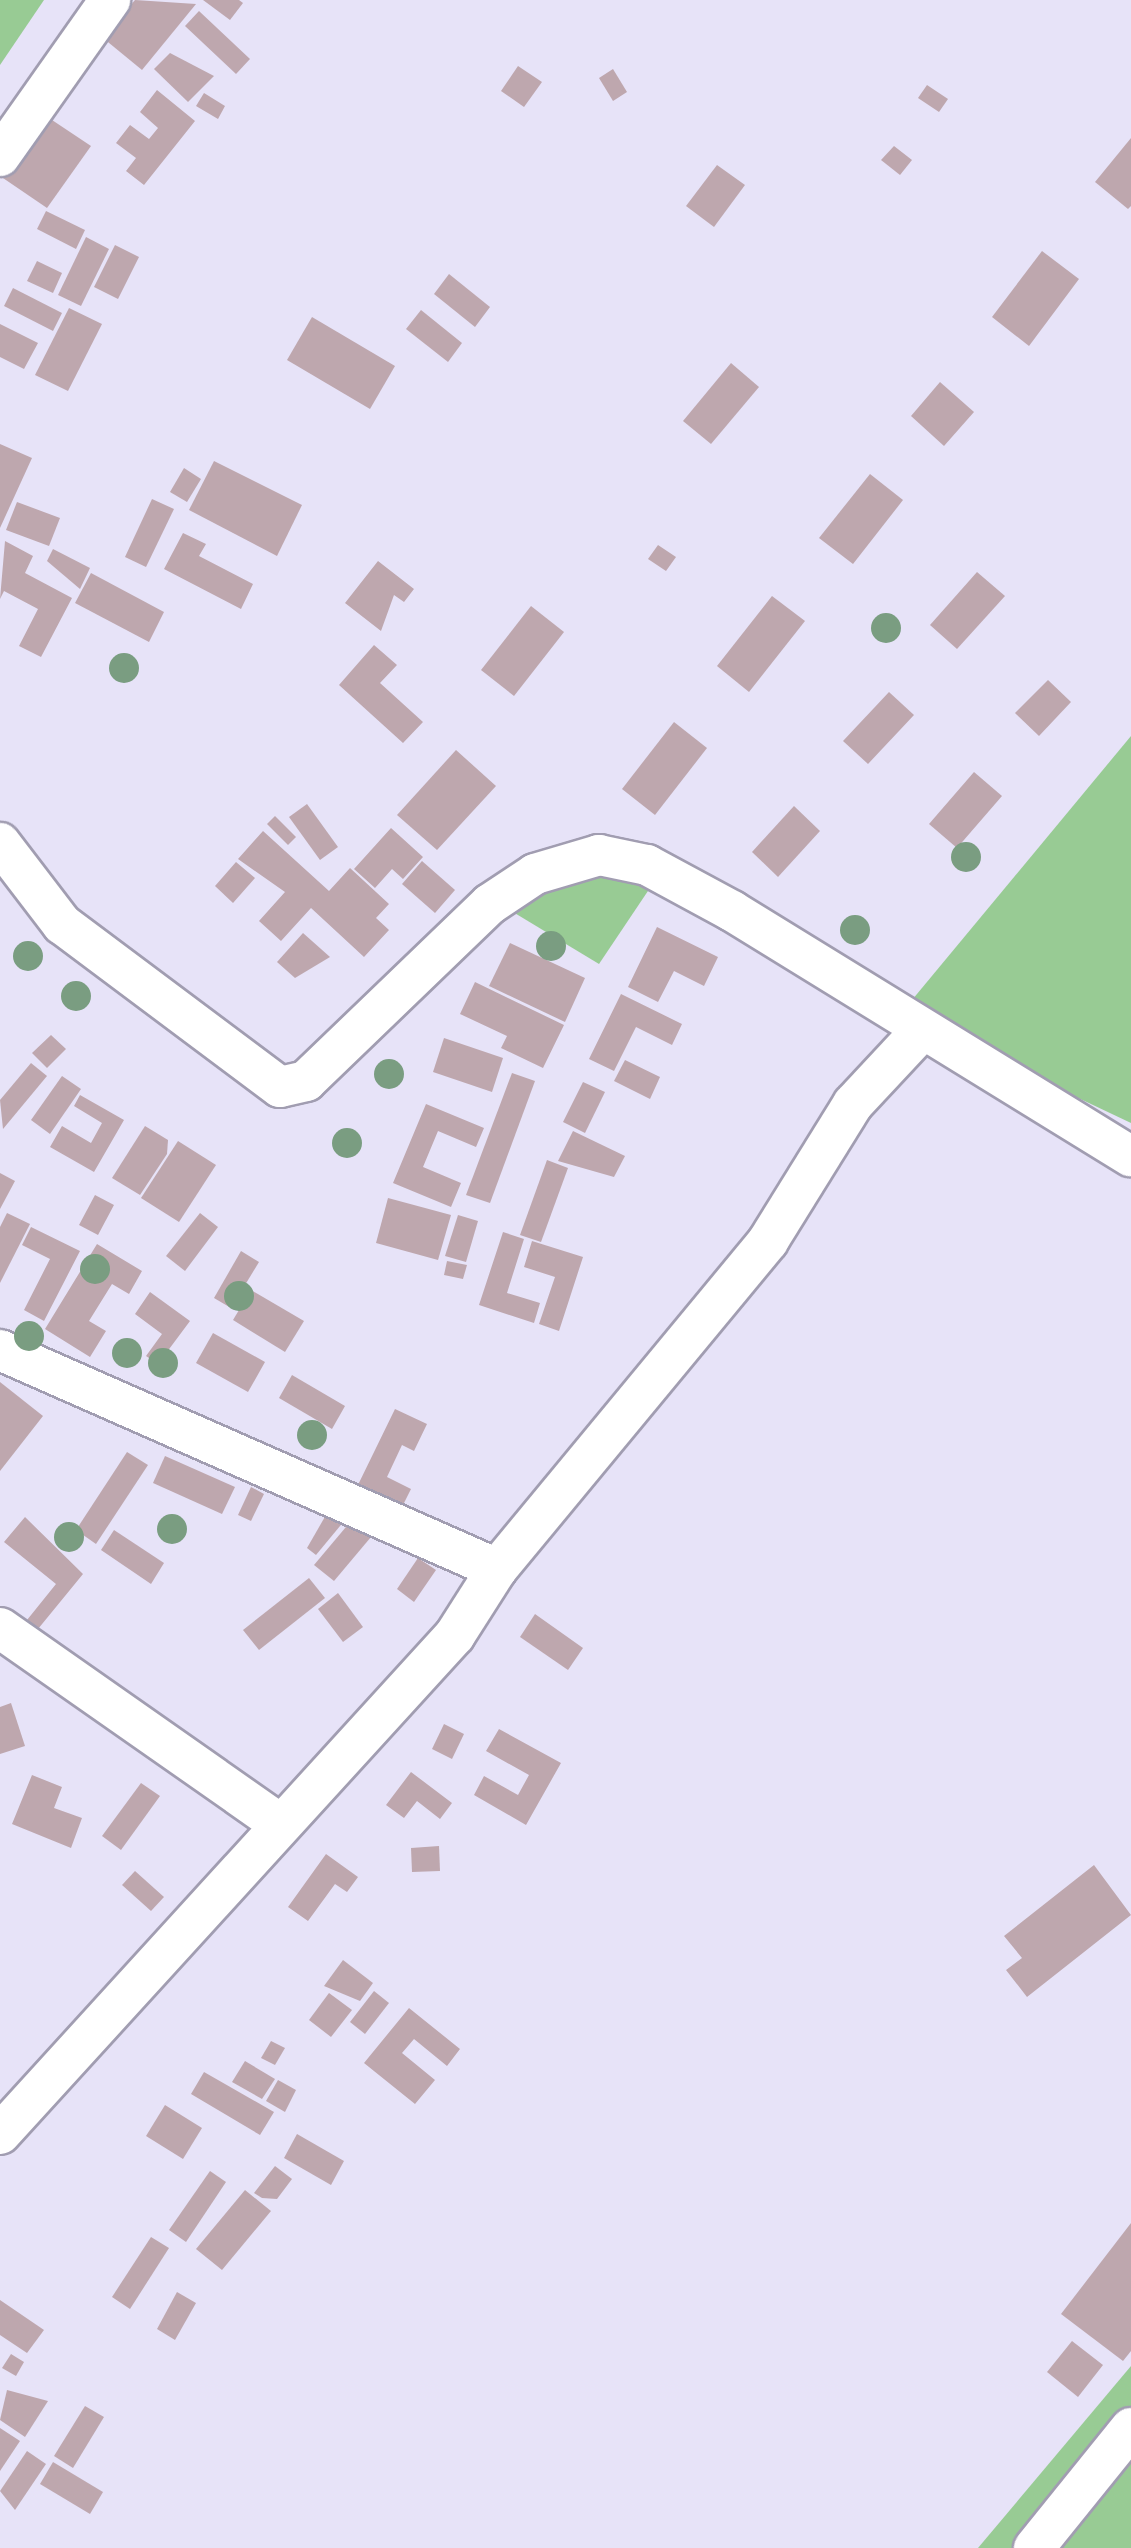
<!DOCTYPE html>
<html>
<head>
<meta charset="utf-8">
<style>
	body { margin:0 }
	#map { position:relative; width:1131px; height:2548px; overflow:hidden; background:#e7e3f8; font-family:"PT Sans",sans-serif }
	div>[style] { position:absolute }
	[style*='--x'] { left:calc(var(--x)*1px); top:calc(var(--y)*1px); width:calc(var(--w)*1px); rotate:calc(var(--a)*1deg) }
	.green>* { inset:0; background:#98cb94 }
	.building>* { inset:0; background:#bea7ae }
	.roads { filter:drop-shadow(2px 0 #a19db1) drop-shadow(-2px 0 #a19db1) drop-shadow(0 2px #a19db1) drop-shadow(0 -2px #a19db1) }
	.minor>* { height:40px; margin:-20px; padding:0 20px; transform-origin:20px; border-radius:20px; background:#fff }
	.trees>* { width:30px; height:30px; margin:-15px; border-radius:50%; background:#7a9d81 }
	span { translate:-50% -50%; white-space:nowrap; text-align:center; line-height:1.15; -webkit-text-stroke:8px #f4f1fe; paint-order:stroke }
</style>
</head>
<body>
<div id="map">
	<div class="green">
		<div style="clip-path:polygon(0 0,44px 0,0 65px)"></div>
		<div style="clip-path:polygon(1131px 736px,1131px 1123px,1013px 1067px,912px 1000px)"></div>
		<div style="clip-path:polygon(601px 863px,656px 879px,599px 964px,503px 906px)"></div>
		<div style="clip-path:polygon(1131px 2366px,1131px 2548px,978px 2548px)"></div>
	</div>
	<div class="building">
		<div style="clip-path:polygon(135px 0,196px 4px,142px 70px,103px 38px)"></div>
		<div style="clip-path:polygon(203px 0,239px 0,243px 3px,230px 20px)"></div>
		<div style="clip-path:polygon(199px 11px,250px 59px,236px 74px,185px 26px)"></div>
		<div style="clip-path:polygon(170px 53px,214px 76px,188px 102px,154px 69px)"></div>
		<div style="clip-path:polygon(518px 66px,542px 82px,524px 107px,501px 91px)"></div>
		<div style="clip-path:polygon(613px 69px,627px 92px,613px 101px,599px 78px)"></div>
		<div style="clip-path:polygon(927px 85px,948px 99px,939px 112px,918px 98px)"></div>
		<div style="clip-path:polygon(157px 90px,195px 121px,144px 185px,126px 171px,136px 158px,116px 143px,130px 125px,149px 139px,158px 128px,140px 112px)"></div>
		<div style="clip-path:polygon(204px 93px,225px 106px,218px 119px,196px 106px)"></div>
		<div style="clip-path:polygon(49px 118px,91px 146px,47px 208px,0 176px)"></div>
		<div style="clip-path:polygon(1131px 138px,1131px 206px,1128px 209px,1095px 182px)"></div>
		<div style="clip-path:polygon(894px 146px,912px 160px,900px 175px,881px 160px)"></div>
		<div style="clip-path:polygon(717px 165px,745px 185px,714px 227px,686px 206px)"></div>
		<div style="clip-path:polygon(46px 211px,85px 230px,76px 249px,37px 229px)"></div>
		<div style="clip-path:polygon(86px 237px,109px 249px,81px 306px,58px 295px)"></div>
		<div style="clip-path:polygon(115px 245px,139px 257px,118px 299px,94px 287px)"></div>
		<div style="clip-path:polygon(1042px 251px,1079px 279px,1029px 346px,992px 317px)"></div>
		<div style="clip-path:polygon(37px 261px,62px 273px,53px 293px,27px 281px)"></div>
		<div style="clip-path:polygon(449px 274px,490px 307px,475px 327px,434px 294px)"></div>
		<div style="clip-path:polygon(13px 288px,62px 313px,53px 331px,4px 306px)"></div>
		<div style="clip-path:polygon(69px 308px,102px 324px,68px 391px,35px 375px)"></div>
		<div style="clip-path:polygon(421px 310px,462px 343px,448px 362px,406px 329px)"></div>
		<div style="clip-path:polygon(312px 317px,395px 366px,370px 409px,287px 360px)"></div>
		<div style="clip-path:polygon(0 324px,38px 343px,24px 369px,0 357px)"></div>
		<div style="clip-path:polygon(731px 363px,759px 387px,711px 444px,683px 421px)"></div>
		<div style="clip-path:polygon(940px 382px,974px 412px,944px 446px,911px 416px)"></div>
		<div style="clip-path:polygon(0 444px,32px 458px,0 528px)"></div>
		<div style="clip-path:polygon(214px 461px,302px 505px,277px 556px,189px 510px)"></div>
		<div style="clip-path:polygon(184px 468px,201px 479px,187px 502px,170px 492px)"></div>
		<div style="clip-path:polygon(870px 474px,903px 500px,853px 564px,819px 538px)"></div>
		<div style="clip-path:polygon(152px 499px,174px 509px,146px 567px,125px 557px)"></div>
		<div style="clip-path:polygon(17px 502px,60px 518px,49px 546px,6px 530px)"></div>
		<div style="clip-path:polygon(183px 533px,206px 544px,199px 556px,253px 584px,241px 609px,164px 569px)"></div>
		<div style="clip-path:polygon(5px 541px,33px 556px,25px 573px,72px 598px,41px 657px,19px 646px,38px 609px,4px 591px,0 599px)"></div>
		<div style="clip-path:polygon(658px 545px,676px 557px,666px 571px,648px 559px)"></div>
		<div style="clip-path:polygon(53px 549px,90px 568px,80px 589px,47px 561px)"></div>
		<div style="clip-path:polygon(378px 561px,414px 589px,404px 602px,394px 595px,381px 631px,345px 603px)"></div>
		<div style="clip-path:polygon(977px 572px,1005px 596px,957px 649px,930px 625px)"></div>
		<div style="clip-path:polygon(91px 573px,164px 612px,149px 642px,75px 603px)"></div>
		<div style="clip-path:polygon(772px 596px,805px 621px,749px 692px,717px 666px)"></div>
		<div style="clip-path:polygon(531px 606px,564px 632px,514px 696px,481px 670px)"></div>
		<div style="clip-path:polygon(374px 645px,397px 665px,380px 683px,423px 722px,403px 743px,339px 685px)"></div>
		<div style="clip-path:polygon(1048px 680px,1071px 702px,1039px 736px,1015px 713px)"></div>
		<div style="clip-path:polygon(889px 692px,914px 715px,868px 764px,843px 741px)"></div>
		<div style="clip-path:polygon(674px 722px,707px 748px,655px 815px,622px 789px)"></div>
		<div style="clip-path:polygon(456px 750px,496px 786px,437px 850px,397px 815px)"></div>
		<div style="clip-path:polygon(974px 772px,1002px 796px,957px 848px,929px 824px)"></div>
		<div style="clip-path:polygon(307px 804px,338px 847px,320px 860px,289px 817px)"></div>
		<div style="clip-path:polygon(794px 806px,820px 831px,778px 877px,752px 852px)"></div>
		<div style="clip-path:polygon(275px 816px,296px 837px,288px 845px,267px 824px)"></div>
		<div style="clip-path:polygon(391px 828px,423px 857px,403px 879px,392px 869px,375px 888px,354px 869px)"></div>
		<div style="clip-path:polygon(263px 831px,329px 891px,350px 868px,389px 904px,376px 918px,389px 930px,364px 957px,311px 908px,281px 941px,259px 921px,285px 892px,238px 859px)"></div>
		<div style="clip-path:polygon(422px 861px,455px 890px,435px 913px,402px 884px)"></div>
		<div style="clip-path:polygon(236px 862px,255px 878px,233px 903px,215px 886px)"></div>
		<div style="clip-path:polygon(657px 927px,718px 957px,704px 986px,674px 971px,658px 1002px,628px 987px)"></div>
		<div style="clip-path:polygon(303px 933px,330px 957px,295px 978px,277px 962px)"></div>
		<div style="clip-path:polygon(510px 943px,585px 978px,565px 1022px,489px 986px)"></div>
		<div style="clip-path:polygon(475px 982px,564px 1025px,543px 1068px,501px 1048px,507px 1036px,460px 1014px)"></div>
		<div style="clip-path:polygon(621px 994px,682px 1024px,672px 1045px,636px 1027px,614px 1071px,589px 1059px)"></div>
		<div style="clip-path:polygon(51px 1035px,66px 1049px,47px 1068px,32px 1053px)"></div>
		<div style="clip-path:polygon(444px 1038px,503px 1058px,492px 1092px,433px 1072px)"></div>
		<div style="clip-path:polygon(625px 1060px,660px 1077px,650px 1099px,614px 1081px)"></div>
		<div style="clip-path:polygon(31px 1063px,47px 1076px,3px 1129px,0 1100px)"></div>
		<div style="clip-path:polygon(512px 1073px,535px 1081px,490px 1203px,466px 1195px)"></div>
		<div style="clip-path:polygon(62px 1076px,81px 1089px,50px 1134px,31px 1120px)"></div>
		<div style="clip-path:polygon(583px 1082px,605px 1092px,585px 1133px,563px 1122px)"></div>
		<div style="clip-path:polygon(80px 1095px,124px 1120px,94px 1172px,50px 1147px,62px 1126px,91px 1143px,102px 1123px,74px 1106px)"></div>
		<div style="clip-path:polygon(426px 1104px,484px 1128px,476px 1147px,438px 1131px,423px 1167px,461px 1183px,451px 1207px,393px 1183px)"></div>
		<div style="clip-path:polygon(145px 1126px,168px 1140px,167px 1154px,140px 1195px,112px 1178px)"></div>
		<div style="clip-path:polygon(573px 1131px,625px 1156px,614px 1177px,558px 1161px)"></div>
		<div style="clip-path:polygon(178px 1141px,216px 1165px,179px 1222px,141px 1198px)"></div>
		<div style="clip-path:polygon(547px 1160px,568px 1168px,541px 1242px,520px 1235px)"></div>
		<div style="clip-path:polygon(0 1173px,15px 1181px,0 1209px)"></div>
		<div style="clip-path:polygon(95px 1195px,114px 1205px,98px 1235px,79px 1225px)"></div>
		<div style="clip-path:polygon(388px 1198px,451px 1215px,438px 1260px,376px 1243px)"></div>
		<div style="clip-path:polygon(7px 1213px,30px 1224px,0 1283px,0 1227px)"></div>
		<div style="clip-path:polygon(200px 1213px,218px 1227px,185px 1271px,166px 1256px)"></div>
		<div style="clip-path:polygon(458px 1215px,478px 1221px,466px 1262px,445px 1256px)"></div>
		<div style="clip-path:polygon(31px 1227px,80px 1251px,44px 1321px,24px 1310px,50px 1259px,22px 1245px)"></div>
		<div style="clip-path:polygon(503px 1232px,524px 1239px,507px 1293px,540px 1303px,534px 1323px,479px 1305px)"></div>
		<div style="clip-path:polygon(532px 1241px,583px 1257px,559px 1331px,539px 1324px,555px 1277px,524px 1267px)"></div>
		<div style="clip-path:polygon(97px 1244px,142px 1271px,129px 1294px,112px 1284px,89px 1321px,106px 1331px,90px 1357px,45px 1329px)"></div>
		<div style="clip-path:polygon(241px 1251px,259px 1262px,231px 1308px,214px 1298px)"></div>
		<div style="clip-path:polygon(447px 1261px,467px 1265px,463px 1279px,444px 1275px)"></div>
		<div style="clip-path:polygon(251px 1290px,304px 1321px,285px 1352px,233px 1320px)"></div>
		<div style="clip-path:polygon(150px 1292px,190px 1321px,158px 1364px,146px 1356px,162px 1334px,135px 1314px)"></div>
		<div style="clip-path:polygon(213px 1333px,265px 1362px,248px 1392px,196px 1363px)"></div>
		<div style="clip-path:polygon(292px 1375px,345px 1406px,332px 1429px,279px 1398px)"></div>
		<div style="clip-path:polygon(0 1382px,43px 1416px,0 1471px)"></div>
		<div style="clip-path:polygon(395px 1409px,427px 1424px,414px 1451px,402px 1445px,387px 1477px,411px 1489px,399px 1513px,355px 1491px)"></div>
		<div style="clip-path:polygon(127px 1452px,148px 1465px,96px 1544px,76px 1530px)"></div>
		<div style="clip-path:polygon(165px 1456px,235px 1487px,222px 1514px,153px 1483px)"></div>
		<div style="clip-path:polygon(251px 1487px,264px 1494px,251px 1521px,238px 1515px)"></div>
		<div style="clip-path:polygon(330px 1508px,345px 1520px,316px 1555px,307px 1548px)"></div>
		<div style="clip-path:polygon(25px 1517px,83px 1574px,38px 1629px,27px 1620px,56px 1584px,4px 1542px)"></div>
		<div style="clip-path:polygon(351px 1521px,371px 1537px,334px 1581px,314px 1565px)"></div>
		<div style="clip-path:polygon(114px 1530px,164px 1563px,151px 1584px,101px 1550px)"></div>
		<div style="clip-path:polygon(418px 1558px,436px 1570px,414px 1602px,397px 1589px)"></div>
		<div style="clip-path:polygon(309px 1578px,325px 1598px,259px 1650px,243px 1630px)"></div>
		<div style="clip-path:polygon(338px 1593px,363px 1627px,343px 1642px,318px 1609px)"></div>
		<div style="clip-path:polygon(535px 1614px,583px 1648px,568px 1670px,520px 1637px)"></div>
		<div style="clip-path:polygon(11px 1703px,25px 1746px,0 1754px,0 1707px)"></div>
		<div style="clip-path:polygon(444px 1724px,464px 1734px,452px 1759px,432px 1749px)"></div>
		<div style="clip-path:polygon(499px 1729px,561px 1763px,526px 1825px,474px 1795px,484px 1776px,518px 1795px,529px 1775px,486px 1751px)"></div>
		<div style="clip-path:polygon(411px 1772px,452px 1803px,440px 1819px,417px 1801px,404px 1818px,386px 1805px)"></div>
		<div style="clip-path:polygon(32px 1775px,62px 1787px,54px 1808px,82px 1818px,71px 1848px,12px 1824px)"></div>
		<div style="clip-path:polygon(141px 1783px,160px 1796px,121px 1850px,102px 1836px)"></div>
		<div style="clip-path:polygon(439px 1846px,440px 1871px,412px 1872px,411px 1848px)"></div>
		<div style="clip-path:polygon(326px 1854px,358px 1877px,347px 1892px,335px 1884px,308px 1921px,288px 1907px)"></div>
		<div style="clip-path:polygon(1094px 1865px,1131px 1915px,1027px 1997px,1006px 1970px,1022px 1958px,1004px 1936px)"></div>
		<div style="clip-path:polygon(135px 1871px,164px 1897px,151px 1911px,122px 1885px)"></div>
		<div style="clip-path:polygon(343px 1960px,373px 1983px,360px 2001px,324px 1986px)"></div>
		<div style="clip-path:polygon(374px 1991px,389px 2003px,365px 2034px,350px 2022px)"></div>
		<div style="clip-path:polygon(329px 1993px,352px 2010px,331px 2037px,309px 2020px)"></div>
		<div style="clip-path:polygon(409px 2008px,460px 2049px,447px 2066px,414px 2039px,402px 2053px,435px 2080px,415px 2104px,364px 2063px)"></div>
		<div style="clip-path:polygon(271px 2041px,285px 2048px,275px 2065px,261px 2058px)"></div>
		<div style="clip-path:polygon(245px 2061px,275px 2079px,262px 2099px,232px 2082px)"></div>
		<div style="clip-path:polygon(204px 2072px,274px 2112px,260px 2135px,191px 2094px)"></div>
		<div style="clip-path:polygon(278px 2080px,296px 2090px,285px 2112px,266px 2101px)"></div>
		<div style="clip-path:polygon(165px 2105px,202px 2128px,183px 2159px,146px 2136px)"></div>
		<div style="clip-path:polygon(297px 2134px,344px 2161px,331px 2185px,284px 2158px)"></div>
		<div style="clip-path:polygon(275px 2166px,292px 2179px,277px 2199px,262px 2198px,254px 2193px)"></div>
		<div style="clip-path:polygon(210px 2171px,226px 2182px,186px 2242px,169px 2230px)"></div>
		<div style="clip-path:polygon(245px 2190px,271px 2211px,222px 2270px,196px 2249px)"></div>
		<div style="clip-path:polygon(1131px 2223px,1131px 2351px,1123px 2361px,1061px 2314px)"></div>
		<div style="clip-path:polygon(151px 2237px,169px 2248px,130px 2309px,112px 2297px)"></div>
		<div style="clip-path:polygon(177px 2292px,196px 2303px,175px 2340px,157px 2329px)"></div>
		<div style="clip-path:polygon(0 2300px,44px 2330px,27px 2353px,0 2335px)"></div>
		<div style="clip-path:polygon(1072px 2341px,1103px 2365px,1078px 2397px,1047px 2372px)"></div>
		<div style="clip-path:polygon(11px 2354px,24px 2362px,16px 2376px,2px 2368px)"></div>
		<div style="clip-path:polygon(7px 2390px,48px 2401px,25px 2437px,0 2420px)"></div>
		<div style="clip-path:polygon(85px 2406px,104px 2417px,73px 2468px,54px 2456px)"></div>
		<div style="clip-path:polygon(0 2428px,20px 2441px,0 2471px)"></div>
		<div style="clip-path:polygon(27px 2451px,46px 2464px,15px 2510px,0 2491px)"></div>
		<div style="clip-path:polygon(53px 2462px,103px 2492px,90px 2514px,40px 2484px)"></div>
	</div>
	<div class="roads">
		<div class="minor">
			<div style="--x:0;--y:156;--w:191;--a:-54.8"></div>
			<div style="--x:0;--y:843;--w:102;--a:52.6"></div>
			<div style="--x:62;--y:924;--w:272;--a:36.8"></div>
			<div style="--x:280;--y:1087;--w:27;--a:-13"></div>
			<div style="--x:306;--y:1081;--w:255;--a:-43.9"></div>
			<div style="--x:490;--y:904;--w:54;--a:-33.7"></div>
			<div style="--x:535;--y:874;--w:67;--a:-16.5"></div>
			<div style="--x:599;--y:855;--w:49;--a:11.8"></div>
			<div style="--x:647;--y:865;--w:97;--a:28.4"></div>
			<div style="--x:732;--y:911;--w:468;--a:31.6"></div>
			<div style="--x:0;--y:1350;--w:543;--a:23.78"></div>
			<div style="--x:0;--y:1628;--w:340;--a:35"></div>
			<div style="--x:0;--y:2134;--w:675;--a:-47.64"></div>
			<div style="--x:455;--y:1635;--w:78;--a:-57.5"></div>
			<div style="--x:497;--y:1569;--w:425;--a:-50.4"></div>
			<div style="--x:768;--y:1241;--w:161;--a:-58.2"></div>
			<div style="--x:853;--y:1104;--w:101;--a:-47"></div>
			<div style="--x:1034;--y:2548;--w:154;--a:-51.1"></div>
		</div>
	</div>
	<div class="trees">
		<div style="left:886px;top:628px"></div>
		<div style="left:124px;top:668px"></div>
		<div style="left:966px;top:857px"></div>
		<div style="left:855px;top:930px"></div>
		<div style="left:551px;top:946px"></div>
		<div style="left:28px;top:956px"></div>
		<div style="left:76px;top:996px"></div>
		<div style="left:389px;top:1074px"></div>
		<div style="left:347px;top:1143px"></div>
		<div style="left:95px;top:1269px"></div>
		<div style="left:239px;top:1296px"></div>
		<div style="left:29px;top:1336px"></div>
		<div style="left:127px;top:1353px"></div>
		<div style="left:163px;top:1363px"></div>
		<div style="left:312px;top:1435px"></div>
		<div style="left:172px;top:1529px"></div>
		<div style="left:69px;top:1537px"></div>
	</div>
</div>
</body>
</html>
